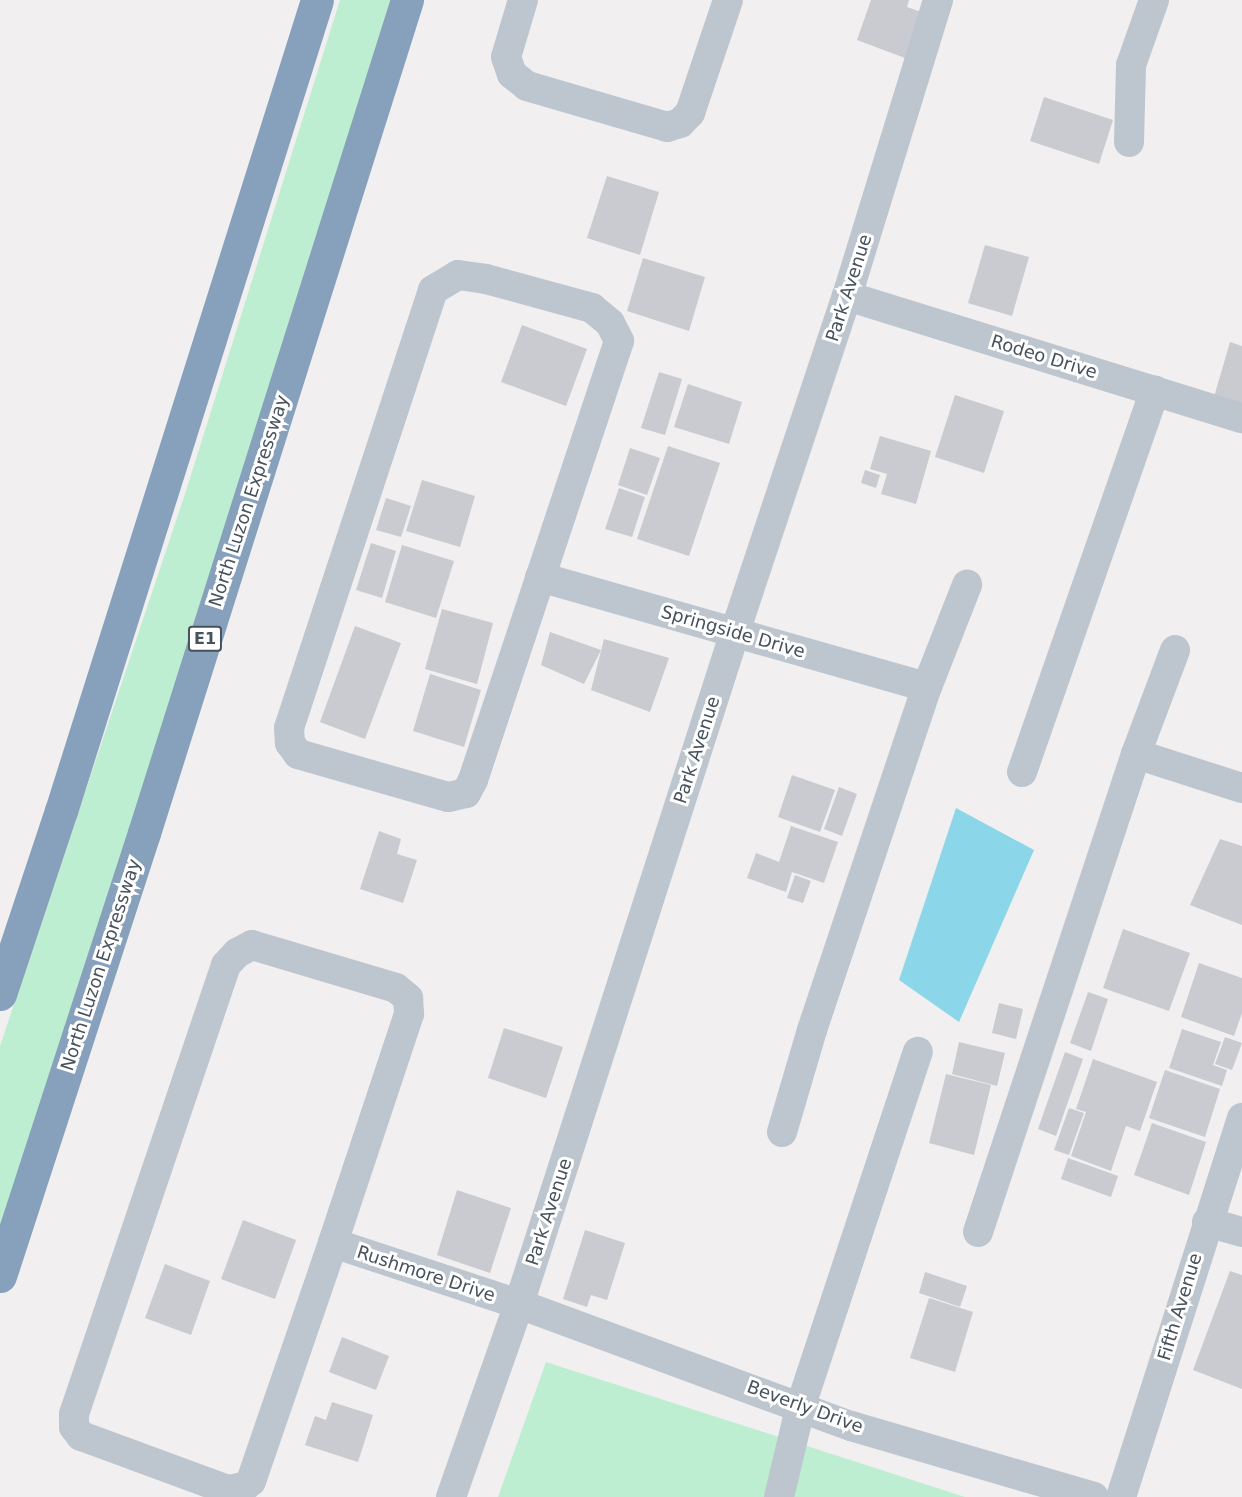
<!DOCTYPE html>
<html>
<head>
<meta charset="utf-8">
<style>
	body { margin:0 }
	#map { position:relative; width:1242px; height:1497px; overflow:hidden; background:#f1efef; font-family:"DejaVu Sans",sans-serif }
	div>[style] { position:absolute }
	[style*='--x'] { left:calc(var(--x)*1px); top:calc(var(--y)*1px); width:calc(var(--w)*1px); rotate:calc(var(--a)*1deg) }
	.green>* { inset:0; background:#beeed1 }
	.water>* { inset:0; background:#8cd6ea }
	.building>* { inset:0; background:#c9cbd1 }
	.minor>* { height:30px; margin:-15px; padding:0 15px; transform-origin:15px; border-radius:15px; background:#bdc6ce }
	.highway>* { height:33px; margin:-16.5px; padding:0 16.5px; transform-origin:16.5px; border-radius:16.5px; background:#87a1bd }
	span { translate:-50% -50%; white-space:nowrap; text-align:center; line-height:1.15; -webkit-text-stroke:6px #fff; paint-order:stroke }
	.shield-label span { padding:2px 4px; background:#fff; border:2px solid; border-radius:4px; -webkit-text-stroke-width:0 }
	.shield-label { font-size:16px; color:#47525c; font-weight:700 }
	.street-label { font-size:18px; color:#47525c }
</style>
</head>
<body>
<div id="map">
	<div class="green">
		<div style="clip-path:polygon(340px 0,394px 0,235px 508px,0 1227px,0 1046px,186px 491px)"></div>
		<div style="clip-path:polygon(546px 1362px,965px 1497px,498px 1497px)"></div>
	</div>
	<div class="water">
		<div style="clip-path:polygon(956px 808px,1034px 850px,959px 1022px,899px 980px)"></div>
	</div>
	<div class="building">
		<div style="clip-path:polygon(871px 0,909px 0,907px 7px,921px 12px,905px 58px,857px 40px)"></div>
		<div style="clip-path:polygon(1044px 97px,1113px 120px,1099px 164px,1030px 141px)"></div>
		<div style="clip-path:polygon(607px 176px,659px 192px,640px 255px,587px 238px)"></div>
		<div style="clip-path:polygon(985px 245px,1029px 257px,1012px 316px,968px 303px)"></div>
		<div style="clip-path:polygon(643px 258px,705px 277px,689px 331px,627px 311px)"></div>
		<div style="clip-path:polygon(522px 325px,587px 349px,566px 406px,501px 382px)"></div>
		<div style="clip-path:polygon(1230px 342px,1242px 346px,1242px 405px,1214px 397px)"></div>
		<div style="clip-path:polygon(659px 372px,682px 379px,665px 435px,641px 428px)"></div>
		<div style="clip-path:polygon(688px 384px,742px 402px,729px 444px,674px 427px)"></div>
		<div style="clip-path:polygon(955px 395px,1004px 411px,984px 473px,935px 457px)"></div>
		<div style="clip-path:polygon(880px 436px,931px 451px,916px 504px,881px 494px,887px 474px,870px 469px)"></div>
		<div style="clip-path:polygon(668px 446px,720px 463px,689px 556px,637px 539px)"></div>
		<div style="clip-path:polygon(630px 448px,660px 458px,647px 495px,618px 485px)"></div>
		<div style="clip-path:polygon(865px 470px,880px 475px,876px 488px,861px 483px)"></div>
		<div style="clip-path:polygon(422px 480px,475px 496px,460px 547px,406px 531px)"></div>
		<div style="clip-path:polygon(619px 488px,645px 497px,632px 537px,605px 529px)"></div>
		<div style="clip-path:polygon(386px 498px,411px 506px,401px 537px,376px 530px)"></div>
		<div style="clip-path:polygon(371px 543px,396px 551px,382px 598px,356px 590px)"></div>
		<div style="clip-path:polygon(402px 545px,454px 561px,436px 618px,385px 602px)"></div>
		<div style="clip-path:polygon(442px 609px,493px 623px,477px 684px,425px 669px)"></div>
		<div style="clip-path:polygon(355px 626px,401px 643px,365px 739px,320px 722px)"></div>
		<div style="clip-path:polygon(550px 632px,601px 650px,584px 684px,541px 665px)"></div>
		<div style="clip-path:polygon(604px 639px,669px 658px,650px 712px,591px 690px)"></div>
		<div style="clip-path:polygon(430px 674px,481px 690px,464px 747px,413px 731px)"></div>
		<div style="clip-path:polygon(792px 775px,835px 790px,820px 832px,778px 817px)"></div>
		<div style="clip-path:polygon(839px 787px,857px 794px,842px 836px,824px 829px)"></div>
		<div style="clip-path:polygon(791px 826px,838px 842px,824px 883px,792px 872px,786px 892px,747px 878px,756px 853px,779px 862px)"></div>
		<div style="clip-path:polygon(379px 831px,401px 839px,397px 854px,417px 860px,403px 903px,360px 889px)"></div>
		<div style="clip-path:polygon(1220px 839px,1242px 846px,1242px 925px,1190px 905px)"></div>
		<div style="clip-path:polygon(795px 875px,811px 881px,803px 903px,787px 898px)"></div>
		<div style="clip-path:polygon(1123px 929px,1190px 953px,1169px 1011px,1103px 988px)"></div>
		<div style="clip-path:polygon(1199px 963px,1242px 978px,1242px 1013px,1234px 1036px,1181px 1017px)"></div>
		<div style="clip-path:polygon(1088px 992px,1108px 999px,1091px 1051px,1070px 1043px)"></div>
		<div style="clip-path:polygon(999px 1003px,1023px 1009px,1016px 1039px,992px 1033px)"></div>
		<div style="clip-path:polygon(504px 1028px,563px 1047px,546px 1098px,488px 1078px)"></div>
		<div style="clip-path:polygon(1182px 1029px,1221px 1042px,1213px 1065px,1227px 1070px,1222px 1086px,1169px 1068px)"></div>
		<div style="clip-path:polygon(1225px 1037px,1242px 1043px,1232px 1070px,1215px 1064px)"></div>
		<div style="clip-path:polygon(959px 1042px,1005px 1053px,997px 1086px,952px 1074px)"></div>
		<div style="clip-path:polygon(1065px 1052px,1083px 1059px,1056px 1136px,1038px 1129px)"></div>
		<div style="clip-path:polygon(1093px 1059px,1157px 1082px,1140px 1131px,1126px 1126px,1111px 1171px,1071px 1156px,1086px 1112px,1076px 1109px)"></div>
		<div style="clip-path:polygon(1165px 1070px,1220px 1089px,1205px 1137px,1149px 1118px)"></div>
		<div style="clip-path:polygon(946px 1074px,991px 1085px,974px 1155px,929px 1143px)"></div>
		<div style="clip-path:polygon(1069px 1108px,1084px 1113px,1069px 1155px,1054px 1150px)"></div>
		<div style="clip-path:polygon(1152px 1123px,1206px 1142px,1189px 1195px,1134px 1175px)"></div>
		<div style="clip-path:polygon(1068px 1158px,1118px 1176px,1111px 1197px,1061px 1179px)"></div>
		<div style="clip-path:polygon(457px 1190px,511px 1208px,490px 1273px,437px 1255px)"></div>
		<div style="clip-path:polygon(243px 1220px,296px 1240px,275px 1299px,221px 1279px)"></div>
		<div style="clip-path:polygon(585px 1230px,625px 1243px,607px 1300px,591px 1295px,587px 1307px,563px 1299px)"></div>
		<div style="clip-path:polygon(165px 1264px,210px 1281px,191px 1335px,145px 1318px)"></div>
		<div style="clip-path:polygon(1230px 1271px,1242px 1275px,1242px 1389px,1193px 1370px)"></div>
		<div style="clip-path:polygon(925px 1272px,967px 1286px,960px 1307px,919px 1293px)"></div>
		<div style="clip-path:polygon(929px 1298px,973px 1312px,955px 1372px,910px 1358px)"></div>
		<div style="clip-path:polygon(342px 1337px,389px 1356px,376px 1390px,329px 1372px)"></div>
		<div style="clip-path:polygon(332px 1402px,373px 1415px,358px 1462px,305px 1445px,315px 1416px,326px 1420px)"></div>
	</div>
	<div class="minor">
		<div style="--x:523;--y:0;--w:59;--a:106.6"></div>
		<div style="--x:506;--y:57;--w:18;--a:71"></div>
		<div style="--x:512;--y:74;--w:19;--a:39"></div>
		<div style="--x:527;--y:86;--w:146;--a:16.3"></div>
		<div style="--x:667;--y:127;--w:14;--a:-17"></div>
		<div style="--x:680;--y:123;--w:14;--a:-45"></div>
		<div style="--x:690;--y:113;--w:119;--a:-71.4"></div>
		<div style="--x:1129;--y:142;--w:77;--a:-88.5"></div>
		<div style="--x:1131;--y:65;--w:69;--a:-70.5"></div>
		<div style="--x:458;--y:275;--w:28;--a:8"></div>
		<div style="--x:486;--y:279;--w:110;--a:15.3"></div>
		<div style="--x:592;--y:308;--w:23;--a:40"></div>
		<div style="--x:610;--y:323;--w:20;--a:63"></div>
		<div style="--x:619;--y:341;--w:463;--a:108.4"></div>
		<div style="--x:473;--y:780;--w:15;--a:118"></div>
		<div style="--x:466;--y:793;--w:18;--a:167"></div>
		<div style="--x:448;--y:797;--w:156;--a:-164"></div>
		<div style="--x:298;--y:754;--w:14;--a:-126"></div>
		<div style="--x:290;--y:743;--w:15;--a:-94"></div>
		<div style="--x:289;--y:728;--w:461;--a:-71.8"></div>
		<div style="--x:433;--y:290;--w:29;--a:-31"></div>
		<div style="--x:847;--y:296;--w:413;--a:17.2"></div>
		<div style="--x:540;--y:577;--w:402;--a:15.9"></div>
		<div style="--x:1136;--y:754;--w:111;--a:17.8"></div>
		<div style="--x:1022;--y:772;--w:404;--a:-70.8"></div>
		<div style="--x:252;--y:945;--w:150;--a:16.6"></div>
		<div style="--x:396;--y:988;--w:16;--a:40"></div>
		<div style="--x:408;--y:998;--w:16;--a:86"></div>
		<div style="--x:409;--y:1014;--w:241;--a:108.4"></div>
		<div style="--x:333;--y:1243;--w:252;--a:109"></div>
		<div style="--x:251;--y:1481;--w:9;--a:139"></div>
		<div style="--x:244;--y:1487;--w:16;--a:169"></div>
		<div style="--x:228;--y:1490;--w:157;--a:-159.8"></div>
		<div style="--x:81;--y:1436;--w:11;--a:-128"></div>
		<div style="--x:74;--y:1427;--w:13;--a:-90"></div>
		<div style="--x:74;--y:1414;--w:474;--a:-71.3"></div>
		<div style="--x:226;--y:965;--w:16;--a:-47"></div>
		<div style="--x:237;--y:953;--w:17;--a:-28"></div>
		<div style="--x:782;--y:1132;--w:106;--a:-73.6"></div>
		<div style="--x:812;--y:1030;--w:362;--a:-71.5"></div>
		<div style="--x:927;--y:687;--w:110;--a:-68.6"></div>
		<div style="--x:1207;--y:1222;--w:36;--a:16"></div>
		<div style="--x:978;--y:1232;--w:503;--a:-71.71"></div>
		<div style="--x:1136;--y:754;--w:111;--a:-69.4"></div>
		<div style="--x:333;--y:1243;--w:196;--a:18.2"></div>
		<div style="--x:519;--y:1304;--w:354;--a:20.2"></div>
		<div style="--x:851;--y:1426;--w:253;--a:16.3"></div>
		<div style="--x:451;--y:1497;--w:205;--a:-70.6"></div>
		<div style="--x:519;--y:1304;--w:706;--a:-72.18"></div>
		<div style="--x:735;--y:632;--w:354;--a:-71.6"></div>
		<div style="--x:847;--y:296;--w:310;--a:-72.9"></div>
		<div style="--x:779;--y:1497;--w:95;--a:-76.6"></div>
		<div style="--x:801;--y:1405;--w:372;--a:-71.7"></div>
		<div style="--x:1121;--y:1497;--w:398;--a:-72.3"></div>
	</div>
	<div class="highway">
		<div style="--x:0;--y:994;--w:193;--a:-71.6"></div>
		<div style="--x:61;--y:811;--w:850;--a:-72.48"></div>
		<div style="--x:0;--y:1276;--w:466;--a:-72"></div>
		<div style="--x:144;--y:833;--w:874;--a:-72.48"></div>
	</div>
	<div class="shield-label">
		<span style="left:205px;top:639px">E1</span>
	</div>
	<div class="street-label">
		<span style="left:849px;top:288px;rotate:-72deg">Park Avenue</span>
		<span style="left:1044px;top:357px;rotate:17deg">Rodeo Drive</span>
		<span style="left:249px;top:501px;rotate:-72deg">North Luzon Expressway</span>
		<span style="left:733px;top:632px;rotate:16deg">Springside Drive</span>
		<span style="left:697px;top:750px;rotate:-72deg">Park Avenue</span>
		<span style="left:101px;top:965px;rotate:-72deg">North Luzon Expressway</span>
		<span style="left:549px;top:1212px;rotate:-72deg">Park Avenue</span>
		<span style="left:426px;top:1274px;rotate:18deg">Rushmore Drive</span>
		<span style="left:1180px;top:1307px;rotate:-73deg">Fifth Avenue</span>
		<span style="left:805px;top:1407px;rotate:20deg">Beverly Drive</span>
	</div>
</div>
</body>
</html>
